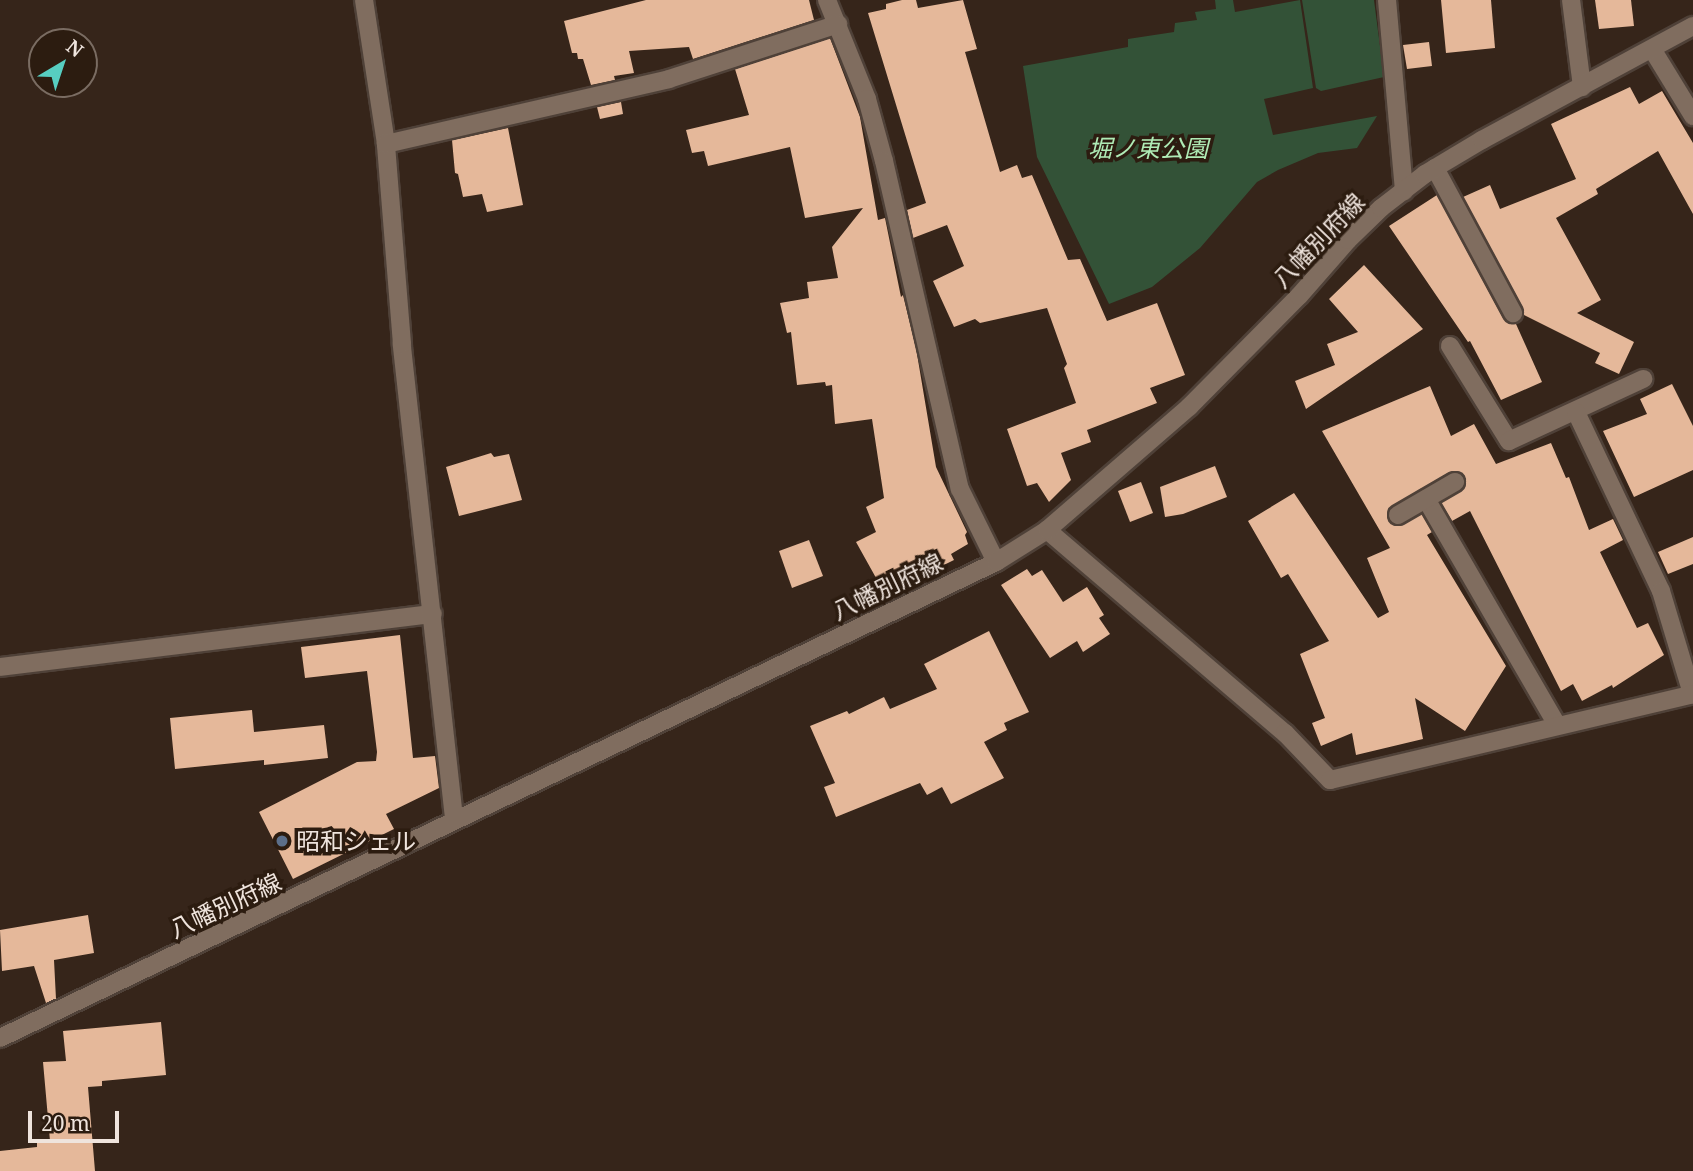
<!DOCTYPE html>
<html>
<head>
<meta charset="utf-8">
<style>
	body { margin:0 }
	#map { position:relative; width:1693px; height:1171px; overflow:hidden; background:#36251a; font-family:"Noto Serif","Noto Sans JP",serif }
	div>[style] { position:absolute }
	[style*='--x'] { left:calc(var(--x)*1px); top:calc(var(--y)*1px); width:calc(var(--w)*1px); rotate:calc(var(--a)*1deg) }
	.green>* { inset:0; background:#335237 }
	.building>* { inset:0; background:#e5b89a }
	.roads { filter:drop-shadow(2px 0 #4f4138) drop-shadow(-2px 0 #4f4138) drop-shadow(0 2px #4f4138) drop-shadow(0 -2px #4f4138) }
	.minor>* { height:18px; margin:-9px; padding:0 9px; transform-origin:9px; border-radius:9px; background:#806d5f }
	.secondary>* { height:18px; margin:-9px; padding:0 9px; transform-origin:9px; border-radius:9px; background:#806d5f }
	.dots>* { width:19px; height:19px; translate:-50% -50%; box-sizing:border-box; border:4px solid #2c1c10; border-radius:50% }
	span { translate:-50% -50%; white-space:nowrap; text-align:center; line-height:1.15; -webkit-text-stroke:7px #2c1c10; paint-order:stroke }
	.park-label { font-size:24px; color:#afebb5; font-style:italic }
	.street-label { font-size:24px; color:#efe4dd }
	.poi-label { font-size:24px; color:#efe4dd }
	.left { translate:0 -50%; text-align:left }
	.north { position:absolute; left:28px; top:28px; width:70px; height:70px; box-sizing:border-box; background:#2c1c10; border:2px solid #7a6c62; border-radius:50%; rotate:39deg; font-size:19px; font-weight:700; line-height:28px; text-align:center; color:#efe4dd }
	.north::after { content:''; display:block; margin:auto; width:24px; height:32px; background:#57cec1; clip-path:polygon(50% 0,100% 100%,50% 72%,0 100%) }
	.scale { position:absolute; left:28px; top:1111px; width:91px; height:32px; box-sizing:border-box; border:4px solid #efe4dd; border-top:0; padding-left:9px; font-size:21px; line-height:24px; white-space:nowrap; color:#efe4dd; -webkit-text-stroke:5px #2c1c10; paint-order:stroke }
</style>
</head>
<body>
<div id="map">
	<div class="green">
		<div style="clip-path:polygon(1215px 0,1233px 0,1235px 12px,1300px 0,1313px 88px,1264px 99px,1273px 135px,1377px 116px,1357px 148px,1318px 153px,1278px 170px,1257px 182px,1200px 248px,1152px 287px,1109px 304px,1037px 157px,1023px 66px,1128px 47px,1128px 39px,1174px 32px,1175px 23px,1197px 20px,1195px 12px,1216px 9px)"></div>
		<div style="clip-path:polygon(1302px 0,1374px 0,1384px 77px,1321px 91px,1316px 88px)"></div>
	</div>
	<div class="building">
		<div style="clip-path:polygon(646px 0,809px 0,814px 20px,693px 59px,689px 47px,629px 51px,634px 73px,614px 76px,615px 80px,591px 85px,583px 59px,578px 59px,577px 53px,572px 53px,564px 21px)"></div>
		<div style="clip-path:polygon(902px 0,916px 0,918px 8px,963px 0,977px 49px,965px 52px,1000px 172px,1017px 165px,1022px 178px,1032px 175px,1068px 260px,1080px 259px,1107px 321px,1157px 303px,1185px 375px,1150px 388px,1157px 403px,1087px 430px,1091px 442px,1061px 453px,1071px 480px,1049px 502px,1037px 483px,1027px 486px,1007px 429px,1076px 403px,1064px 368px,1067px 364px,1047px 308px,980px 323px,975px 319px,954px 327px,933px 281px,964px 266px,947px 225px,913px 238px,907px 210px,926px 203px,868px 13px,886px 9px,886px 4px)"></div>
		<div style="clip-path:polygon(1441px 0,1491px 0,1495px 48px,1446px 53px)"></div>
		<div style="clip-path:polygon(1595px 0,1631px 0,1634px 26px,1599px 29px)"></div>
		<div style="clip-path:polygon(830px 38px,860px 117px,878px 220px,885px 218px,901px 297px,903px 295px,916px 348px,936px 467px,967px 532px,965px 535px,968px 544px,951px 554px,954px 560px,885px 594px,856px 542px,876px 532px,866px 507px,884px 498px,872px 419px,835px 424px,832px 385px,826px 386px,825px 382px,797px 385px,791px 332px,787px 333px,780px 303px,809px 298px,807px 282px,838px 278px,832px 247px,863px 208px,805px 218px,790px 147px,708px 166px,704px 151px,692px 153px,686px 130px,749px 115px,735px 69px)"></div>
		<div style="clip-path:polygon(1429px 42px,1432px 66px,1407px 69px,1403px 45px)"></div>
		<div style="clip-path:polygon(1630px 87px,1639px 104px,1662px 91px,1693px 143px,1693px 214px,1658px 151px,1596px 189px,1598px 194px,1556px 218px,1601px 300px,1577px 313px,1634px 342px,1619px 374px,1595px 363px,1600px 353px,1524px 315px,1523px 308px,1463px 197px,1490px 185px,1500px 209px,1576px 179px,1551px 124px)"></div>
		<div style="clip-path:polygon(621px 102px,623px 114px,600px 119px,597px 107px)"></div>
		<div style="clip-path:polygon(508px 128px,523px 205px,487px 212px,482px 194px,463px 197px,458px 174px,455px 173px,452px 140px)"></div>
		<div style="clip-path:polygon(1437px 195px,1503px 318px,1508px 323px,1516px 324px,1542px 382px,1501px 400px,1470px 341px,1468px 342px,1389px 226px)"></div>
		<div style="clip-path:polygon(1364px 265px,1423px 329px,1306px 409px,1295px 381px,1335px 365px,1327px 344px,1358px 332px,1329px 299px)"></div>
		<div style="clip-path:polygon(1672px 384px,1693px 426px,1693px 470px,1634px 497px,1603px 431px,1647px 414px,1640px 399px)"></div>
		<div style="clip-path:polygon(1430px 386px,1451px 436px,1474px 424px,1496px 464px,1551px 443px,1566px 478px,1569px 477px,1589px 530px,1613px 519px,1623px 540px,1600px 552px,1637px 628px,1648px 623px,1664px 655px,1613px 688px,1612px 685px,1582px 701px,1573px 684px,1561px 691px,1470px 511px,1452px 521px,1441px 503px,1465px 487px,1464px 476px,1456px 471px,1450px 472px,1392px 506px,1388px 510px,1388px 520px,1399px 526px,1422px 514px,1432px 532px,1427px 535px,1506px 666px,1465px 731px,1415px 698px,1423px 739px,1356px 755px,1352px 733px,1321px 746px,1312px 723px,1325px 718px,1300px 654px,1329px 641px,1288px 574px,1281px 578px,1248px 521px,1294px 493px,1378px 618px,1389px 612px,1367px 558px,1390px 548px,1322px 431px)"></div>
		<div style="clip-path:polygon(491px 453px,494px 457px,509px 454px,522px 500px,459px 516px,446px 467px)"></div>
		<div style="clip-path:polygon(1215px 466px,1227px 497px,1183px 514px,1165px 517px,1160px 487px)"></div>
		<div style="clip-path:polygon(1141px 482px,1153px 513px,1130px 522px,1118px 491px)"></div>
		<div style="clip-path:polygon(1693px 537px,1693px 564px,1668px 574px,1658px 552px)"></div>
		<div style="clip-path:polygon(809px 540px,823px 576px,792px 588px,779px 551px)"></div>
		<div style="clip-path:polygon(1027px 569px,1032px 576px,1042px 570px,1063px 602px,1087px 587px,1104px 615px,1099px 618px,1110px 634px,1083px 652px,1077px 641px,1050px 658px,1001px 585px)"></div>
		<div style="clip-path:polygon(989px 631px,1029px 712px,1004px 723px,1007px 730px,984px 742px,1004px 778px,951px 804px,942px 787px,927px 795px,920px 783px,836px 817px,824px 787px,835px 783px,810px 726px,847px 711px,849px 714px,884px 697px,890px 709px,937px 689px,924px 664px)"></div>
		<div style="clip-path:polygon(400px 635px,413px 758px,435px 756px,439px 788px,386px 814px,394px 829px,293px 879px,259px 812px,357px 762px,376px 761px,377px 752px,367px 671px,305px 678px,301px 647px)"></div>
		<div style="clip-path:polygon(252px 710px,254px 732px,324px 725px,328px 758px,264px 765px,264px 760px,175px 769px,170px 718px)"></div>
		<div style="clip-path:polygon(88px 915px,94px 953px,54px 960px,56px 999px,46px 1003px,34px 966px,2px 971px,0 930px)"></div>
		<div style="clip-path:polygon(161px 1022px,166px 1075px,102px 1081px,102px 1086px,88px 1087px,95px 1171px,0 1171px,0 1151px,37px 1147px,37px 1142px,50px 1141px,43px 1062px,66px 1061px,63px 1031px)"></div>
	</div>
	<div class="roads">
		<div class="minor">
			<div style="--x:364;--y:0;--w:146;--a:81.3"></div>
			<div style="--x:827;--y:0;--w:107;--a:68"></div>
			<div style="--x:867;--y:99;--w:64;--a:74.7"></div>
			<div style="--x:884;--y:161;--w:337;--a:77"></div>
			<div style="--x:960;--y:489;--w:81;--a:63.7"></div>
			<div style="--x:1387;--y:0;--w:192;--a:84.9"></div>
			<div style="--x:1571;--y:0;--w:88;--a:82.8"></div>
			<div style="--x:1652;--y:49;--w:79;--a:58.5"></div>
			<div style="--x:1435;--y:168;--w:165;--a:61.7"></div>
			<div style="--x:1450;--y:346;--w:112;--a:58.2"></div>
			<div style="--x:1509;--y:441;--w:148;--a:-24.8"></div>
			<div style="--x:1576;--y:412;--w:198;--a:64.6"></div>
			<div style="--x:1661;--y:591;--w:108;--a:73.2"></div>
			<div style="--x:1426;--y:499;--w:261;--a:59.9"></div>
			<div style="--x:1398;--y:515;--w:66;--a:-30.1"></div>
			<div style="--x:1047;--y:530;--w:313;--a:40.5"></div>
			<div style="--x:1285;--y:733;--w:65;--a:46.2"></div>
			<div style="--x:1330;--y:780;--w:373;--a:-13.3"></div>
			<div style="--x:0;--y:667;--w:436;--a:-7"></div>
			<div style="--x:454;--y:818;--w:477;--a:-96.3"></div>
			<div style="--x:402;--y:344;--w:201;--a:-94.6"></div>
			<div style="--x:386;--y:144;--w:290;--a:-12.9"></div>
			<div style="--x:669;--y:79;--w:178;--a:-18"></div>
		</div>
		<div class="secondary">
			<div style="--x:0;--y:1038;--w:1104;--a:-25.54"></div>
			<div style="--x:996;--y:562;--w:60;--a:-32.1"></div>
			<div style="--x:1047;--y:530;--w:188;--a:-40.9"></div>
			<div style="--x:1189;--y:407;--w:156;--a:-45.3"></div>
			<div style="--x:1299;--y:296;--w:74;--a:-48.8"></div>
			<div style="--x:1348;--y:240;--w:46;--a:-44.1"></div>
			<div style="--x:1381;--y:208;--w:56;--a:-37.7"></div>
			<div style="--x:1425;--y:174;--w:66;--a:-30.8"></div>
			<div style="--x:1482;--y:140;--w:240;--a:-28.4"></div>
		</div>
	</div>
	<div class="dots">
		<div style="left:282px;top:841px;background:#5c6f8a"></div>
	</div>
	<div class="park-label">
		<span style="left:1148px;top:148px">堀ノ東公園</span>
	</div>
	<div class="street-label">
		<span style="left:1318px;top:240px;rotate:-46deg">八幡別府線</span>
		<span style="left:887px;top:586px;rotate:-26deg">八幡別府線</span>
		<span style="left:225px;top:905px;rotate:-25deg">八幡別府線</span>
	</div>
	<div class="poi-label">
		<span class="left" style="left:296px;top:841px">昭和シェル</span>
	</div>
	<div class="north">N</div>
	<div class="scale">20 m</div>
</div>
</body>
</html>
